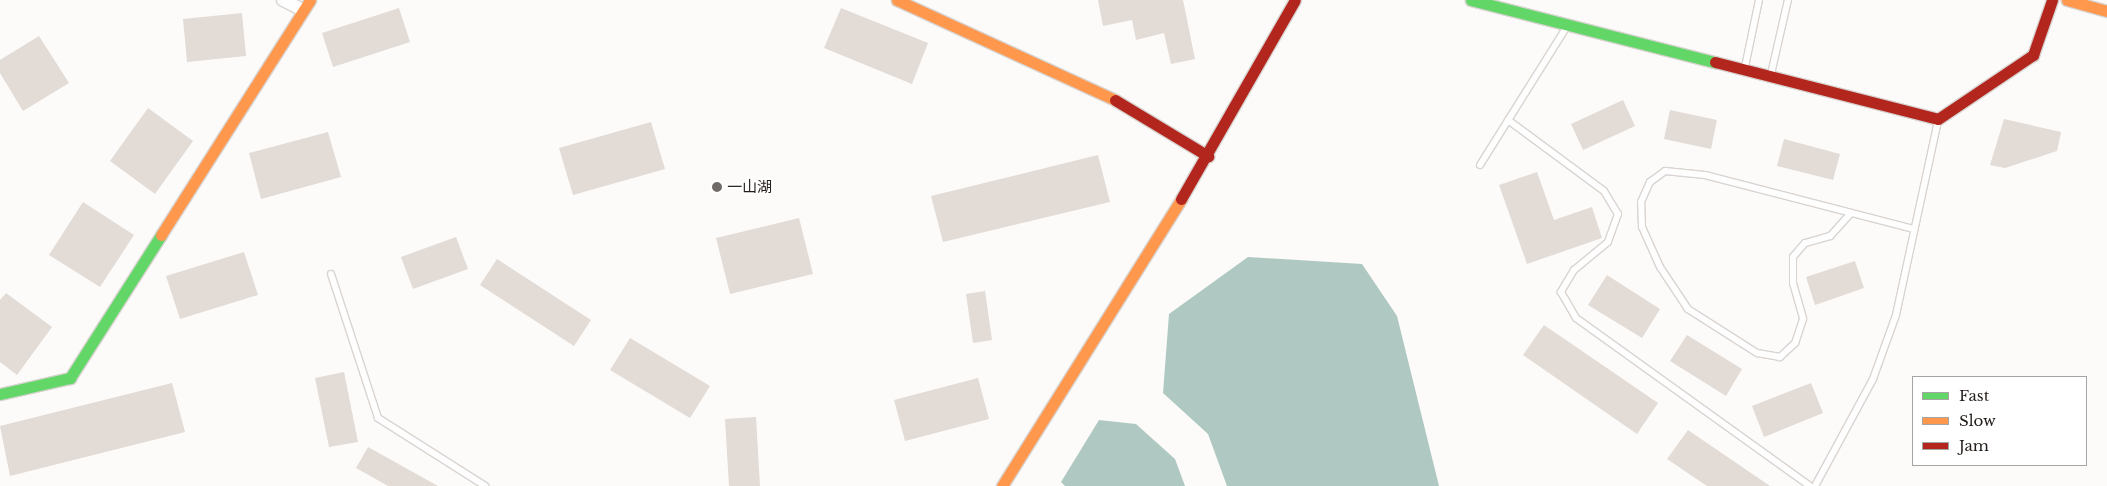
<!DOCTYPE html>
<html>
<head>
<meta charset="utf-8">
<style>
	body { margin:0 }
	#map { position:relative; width:2107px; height:486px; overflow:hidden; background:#fdfbf9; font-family:"Libre Baskerville","Noto Sans SC",serif }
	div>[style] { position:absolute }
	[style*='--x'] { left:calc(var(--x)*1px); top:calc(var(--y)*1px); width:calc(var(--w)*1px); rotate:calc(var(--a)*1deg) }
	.water>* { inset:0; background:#afc9c2 }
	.building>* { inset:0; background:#e2dbd6 }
	.roads { filter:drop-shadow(1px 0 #d8d4d1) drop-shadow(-1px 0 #d8d4d1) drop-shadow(0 1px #d8d4d1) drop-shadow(0 -1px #d8d4d1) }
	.lane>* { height:6px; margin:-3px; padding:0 3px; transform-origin:3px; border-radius:3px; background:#fffefe }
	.street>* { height:12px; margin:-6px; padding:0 6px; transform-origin:6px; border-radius:6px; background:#fffefe }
	.fast>* { height:11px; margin:-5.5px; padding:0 5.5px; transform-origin:5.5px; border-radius:5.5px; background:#63d668 }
	.slow>* { height:11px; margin:-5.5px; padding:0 5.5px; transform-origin:5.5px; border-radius:5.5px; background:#ff974d }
	.jam>* { height:11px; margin:-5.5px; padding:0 5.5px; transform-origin:5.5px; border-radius:5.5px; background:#b3261e }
	.dots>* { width:14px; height:14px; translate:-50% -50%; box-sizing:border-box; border:2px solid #fff; border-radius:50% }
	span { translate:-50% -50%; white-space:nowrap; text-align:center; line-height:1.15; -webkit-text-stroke:4px #fff; paint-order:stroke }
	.poi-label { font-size:15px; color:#241d1a }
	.left { translate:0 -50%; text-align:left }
	.legend { position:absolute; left:1912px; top:376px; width:175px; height:90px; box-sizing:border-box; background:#fff; border:1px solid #a7a5a3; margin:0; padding:6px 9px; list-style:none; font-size:15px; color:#241d1a }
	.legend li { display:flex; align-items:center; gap:10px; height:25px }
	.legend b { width:25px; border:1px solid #a7a5a3 }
</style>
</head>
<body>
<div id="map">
	<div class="water">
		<div style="clip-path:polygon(1248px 257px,1362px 264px,1397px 316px,1439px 486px,1227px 486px,1208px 434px,1163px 393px,1169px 314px)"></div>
		<div style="clip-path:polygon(1099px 420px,1136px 424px,1175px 459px,1185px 486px,1065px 486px,1061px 482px)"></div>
	</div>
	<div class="building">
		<div style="clip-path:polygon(1098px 0,1183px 0,1195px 59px,1171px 64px,1164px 33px,1136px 40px,1132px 20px,1103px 26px)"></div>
		<div style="clip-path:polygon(399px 8px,410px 42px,333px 67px,322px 33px)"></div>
		<div style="clip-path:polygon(841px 8px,928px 43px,912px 84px,824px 48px)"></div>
		<div style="clip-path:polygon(242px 13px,246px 56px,187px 62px,183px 19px)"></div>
		<div style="clip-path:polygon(39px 36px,69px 83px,23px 111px,0 73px,0 60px)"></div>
		<div style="clip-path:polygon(1623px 100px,1635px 126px,1583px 150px,1571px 124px)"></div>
		<div style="clip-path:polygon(148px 108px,193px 141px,155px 194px,110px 161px)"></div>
		<div style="clip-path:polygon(1670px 110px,1717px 120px,1711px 149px,1664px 139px)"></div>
		<div style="clip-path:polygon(2004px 119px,2061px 132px,2057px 151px,2005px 168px,1990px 165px)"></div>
		<div style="clip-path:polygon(651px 122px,665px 169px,573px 195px,559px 148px)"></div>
		<div style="clip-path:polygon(328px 132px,341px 177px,261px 199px,249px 153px)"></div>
		<div style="clip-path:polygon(1784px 139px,1840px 154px,1833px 180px,1777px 166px)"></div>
		<div style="clip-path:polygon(1098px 155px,1110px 202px,943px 242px,931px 196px)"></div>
		<div style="clip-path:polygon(1537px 172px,1554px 220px,1592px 207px,1602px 238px,1527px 264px,1499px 185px)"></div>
		<div style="clip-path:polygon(83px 202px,134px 235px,100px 287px,49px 255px)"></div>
		<div style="clip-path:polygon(799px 218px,813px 274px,730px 294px,716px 238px)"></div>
		<div style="clip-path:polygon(456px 237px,468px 269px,413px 289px,401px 257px)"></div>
		<div style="clip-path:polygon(244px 252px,258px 295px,180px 319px,166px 276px)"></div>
		<div style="clip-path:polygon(497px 259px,591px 320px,574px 346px,480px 285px)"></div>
		<div style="clip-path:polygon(1855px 261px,1864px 288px,1815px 305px,1806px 277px)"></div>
		<div style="clip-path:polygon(1607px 275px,1660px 309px,1642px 338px,1588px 305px)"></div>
		<div style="clip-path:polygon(985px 291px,992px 340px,973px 343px,966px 294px)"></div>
		<div style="clip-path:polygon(6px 293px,52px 327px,17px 375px,0 362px,0 300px)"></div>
		<div style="clip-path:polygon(1544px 325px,1658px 403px,1637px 434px,1523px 355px)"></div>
		<div style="clip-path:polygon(1687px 335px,1742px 369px,1726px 396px,1670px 361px)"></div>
		<div style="clip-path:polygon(630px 338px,710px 386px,690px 418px,610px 370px)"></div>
		<div style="clip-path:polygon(344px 372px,358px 442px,329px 447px,315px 378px)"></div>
		<div style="clip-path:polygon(978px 378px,989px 419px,905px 441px,894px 400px)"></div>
		<div style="clip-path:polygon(172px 383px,185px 432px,10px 476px,0 426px)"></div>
		<div style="clip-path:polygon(1811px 383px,1823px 413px,1764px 437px,1752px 406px)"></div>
		<div style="clip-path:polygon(756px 417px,760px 486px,729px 486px,725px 419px)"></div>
		<div style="clip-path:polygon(1688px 430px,1770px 486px,1707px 486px,1667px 459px)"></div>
		<div style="clip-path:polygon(368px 447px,438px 486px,388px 486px,356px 468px)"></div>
	</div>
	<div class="roads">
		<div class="lane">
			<div style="--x:1745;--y:67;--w:68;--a:-78.2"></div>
			<div style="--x:1771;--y:74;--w:76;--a:-77.1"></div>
			<div style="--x:1508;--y:120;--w:119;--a:36.5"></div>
			<div style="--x:1604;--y:191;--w:27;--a:59"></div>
			<div style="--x:1618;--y:214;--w:30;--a:110"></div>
			<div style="--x:1608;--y:242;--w:44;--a:140.5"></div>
			<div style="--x:1574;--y:270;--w:26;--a:121"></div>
			<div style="--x:1561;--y:292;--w:30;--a:60"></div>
			<div style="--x:1576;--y:318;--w:288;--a:35.7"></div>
			<div style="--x:1480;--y:165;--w:162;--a:-57.9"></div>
			<div style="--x:1851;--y:213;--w:31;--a:132"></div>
			<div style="--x:1830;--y:236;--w:26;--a:164"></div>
			<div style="--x:1805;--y:243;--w:18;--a:131"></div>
			<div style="--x:1793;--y:257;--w:26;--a:90"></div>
			<div style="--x:1793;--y:283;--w:37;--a:74"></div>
			<div style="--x:1803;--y:319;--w:25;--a:108"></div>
			<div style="--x:1795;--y:343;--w:21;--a:137"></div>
			<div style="--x:1780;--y:357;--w:23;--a:-170"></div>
			<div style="--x:1757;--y:353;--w:82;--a:-147.5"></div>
			<div style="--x:1688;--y:309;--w:50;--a:-123.7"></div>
			<div style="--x:1660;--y:267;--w:44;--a:-114.2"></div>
			<div style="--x:1642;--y:227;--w:25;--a:-92"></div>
			<div style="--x:1641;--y:202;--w:22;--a:-66"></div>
			<div style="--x:1650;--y:182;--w:19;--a:-36"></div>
			<div style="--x:1665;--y:171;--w:40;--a:5.7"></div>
			<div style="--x:1705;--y:175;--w:216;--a:14.5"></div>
			<div style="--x:331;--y:274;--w:151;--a:71.9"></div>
			<div style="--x:378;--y:418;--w:127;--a:32.4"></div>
			<div style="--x:1815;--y:486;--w:122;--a:-61.5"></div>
			<div style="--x:1873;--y:379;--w:68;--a:-70.2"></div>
			<div style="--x:1896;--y:315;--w:199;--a:-77.8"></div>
		</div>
		<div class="street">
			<div style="--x:283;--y:0;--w:22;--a:27"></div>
		</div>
		<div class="fast">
			<div style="--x:1471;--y:0;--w:252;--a:14.3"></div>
			<div style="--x:0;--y:394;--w:72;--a:-12.9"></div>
			<div style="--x:70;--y:378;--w:169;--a:-57.5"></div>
		</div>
		<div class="slow">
			<div style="--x:897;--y:0;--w:240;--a:24.6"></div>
			<div style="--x:2067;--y:0;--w:41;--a:15.4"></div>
			<div style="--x:161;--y:235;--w:278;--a:-57.6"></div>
			<div style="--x:1002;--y:486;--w:338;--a:-58"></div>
		</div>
		<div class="jam">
			<div style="--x:1715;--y:62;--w:230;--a:14.3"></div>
			<div style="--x:1938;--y:119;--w:115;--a:-34"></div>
			<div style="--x:2033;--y:55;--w:58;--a:-70.9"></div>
			<div style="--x:1115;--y:100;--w:109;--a:31.1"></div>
			<div style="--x:1181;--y:199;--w:229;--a:-60.2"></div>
		</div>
	</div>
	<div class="dots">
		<div style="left:717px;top:187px;background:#706b68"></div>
	</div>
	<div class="poi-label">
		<span class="left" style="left:727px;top:187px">一山湖</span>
	</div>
	<ul class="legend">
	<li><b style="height:6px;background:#63d668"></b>Fast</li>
	<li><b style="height:6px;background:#ff974d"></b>Slow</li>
	<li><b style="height:6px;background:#b3261e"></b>Jam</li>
	</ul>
</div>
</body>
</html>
